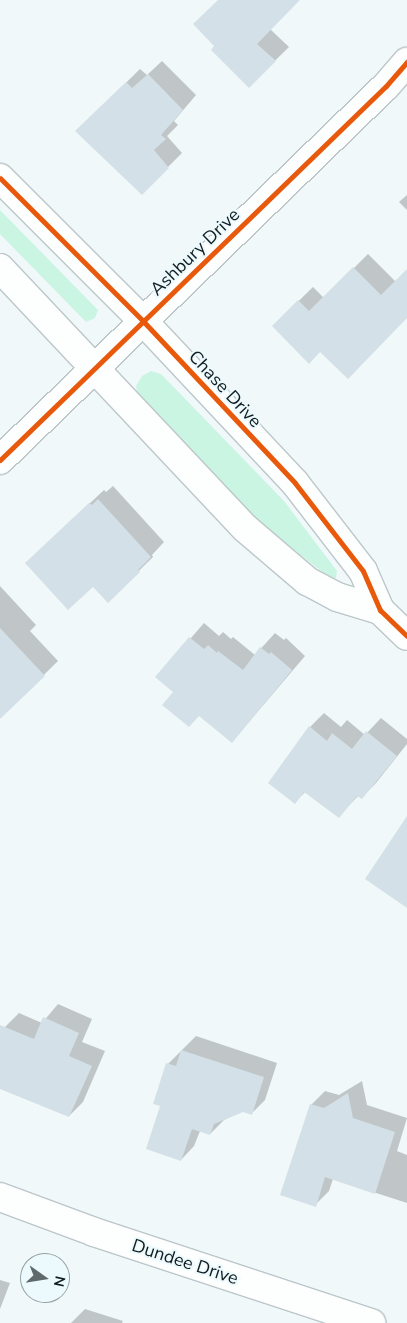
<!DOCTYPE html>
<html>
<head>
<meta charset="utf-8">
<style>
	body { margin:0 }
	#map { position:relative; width:407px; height:1323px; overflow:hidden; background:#f0f8fa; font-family:"Nunito Sans",sans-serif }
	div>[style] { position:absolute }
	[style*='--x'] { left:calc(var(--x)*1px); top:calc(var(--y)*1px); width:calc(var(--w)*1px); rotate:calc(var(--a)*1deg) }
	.green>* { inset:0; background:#caf5e3 }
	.shadow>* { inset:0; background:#0003 }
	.building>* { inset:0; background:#d3e0e7 }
	.roads { filter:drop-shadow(1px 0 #bdc7ca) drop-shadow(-1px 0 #bdc7ca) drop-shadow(0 1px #bdc7ca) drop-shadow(0 -1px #bdc7ca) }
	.minor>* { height:28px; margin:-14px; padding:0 14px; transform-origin:14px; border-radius:14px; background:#fdfefe }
	.cycleway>* { height:5px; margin:-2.5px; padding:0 2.5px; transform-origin:2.5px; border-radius:2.5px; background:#e8590c }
	span { translate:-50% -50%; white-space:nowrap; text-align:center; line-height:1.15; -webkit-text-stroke:4px #edfafd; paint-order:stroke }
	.street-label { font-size:18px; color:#111d20 }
	.north { position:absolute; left:20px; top:1253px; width:50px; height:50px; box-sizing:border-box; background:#edfafd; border:1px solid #95a2a5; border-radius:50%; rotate:103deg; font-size:14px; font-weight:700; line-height:20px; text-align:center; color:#111d20 }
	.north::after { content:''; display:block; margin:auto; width:18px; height:22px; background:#5f6a6c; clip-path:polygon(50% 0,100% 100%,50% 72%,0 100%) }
</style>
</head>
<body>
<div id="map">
	<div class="green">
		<div style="clip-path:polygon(0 210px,98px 310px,95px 318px,86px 322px,0 234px)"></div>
		<div style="clip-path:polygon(151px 371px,161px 374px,284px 501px,337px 571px,336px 578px,330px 578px,261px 524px,138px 396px,136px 386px,142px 376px)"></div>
	</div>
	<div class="shadow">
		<div style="clip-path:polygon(220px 0,299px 0,270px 29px,289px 47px,249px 86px,216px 46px)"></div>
		<div style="clip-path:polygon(162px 61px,196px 95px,174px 121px,178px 125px,167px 136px,182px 153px,142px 193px,77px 131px,140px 69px,147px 75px)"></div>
		<div style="clip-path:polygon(407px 195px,407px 210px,399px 202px)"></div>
		<div style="clip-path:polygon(368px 254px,396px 282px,407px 271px,407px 317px,321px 350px,273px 326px,313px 287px,324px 298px)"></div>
		<div style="clip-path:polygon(113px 486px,164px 542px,152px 555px,153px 557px,108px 601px,93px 586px,40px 550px,104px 490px,106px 492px)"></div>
		<div style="clip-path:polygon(0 586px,36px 625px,30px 631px,58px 661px,0 718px)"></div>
		<div style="clip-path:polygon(204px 623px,219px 636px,223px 632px,231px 639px,233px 637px,255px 655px,275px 633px,284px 640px,286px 638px,305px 656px,232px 742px,157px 677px)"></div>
		<div style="clip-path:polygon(324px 713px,341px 727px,347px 720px,365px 735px,381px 718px,407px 739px,407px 744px,376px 783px,362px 797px,359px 795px,339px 816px,306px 791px,295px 802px,310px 727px)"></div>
		<div style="clip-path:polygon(58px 1004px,92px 1019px,82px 1042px,105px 1051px,83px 1102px,69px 1116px,0 1087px,0 1038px,5px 1027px,19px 1013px,42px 1023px)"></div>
		<div style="clip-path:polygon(196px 1036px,277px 1063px,265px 1100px,251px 1114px,243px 1111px,224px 1120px,210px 1134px,200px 1131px,194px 1146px,181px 1160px,162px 1105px,168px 1064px)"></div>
		<div style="clip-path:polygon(362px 1081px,367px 1105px,407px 1118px,397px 1151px,407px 1155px,407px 1203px,333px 1179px,329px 1191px,315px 1205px,311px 1105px,325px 1091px,339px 1095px)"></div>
		<div style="clip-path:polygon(0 1280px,10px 1283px,0 1309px)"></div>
		<div style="clip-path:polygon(85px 1309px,123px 1321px,122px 1323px,71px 1323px)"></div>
	</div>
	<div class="building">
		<div style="clip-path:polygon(218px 0,300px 0,257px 44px,276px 61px,249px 88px,211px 50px,214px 46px,193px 24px)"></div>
		<div style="clip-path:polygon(148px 74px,183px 110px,161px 135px,166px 139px,154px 150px,169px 168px,142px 195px,75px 131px,126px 82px,132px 88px)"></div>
		<div style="clip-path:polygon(353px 267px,381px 295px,407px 269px,407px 318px,348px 379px,320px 352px,309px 364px,272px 326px,298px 300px,309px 311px)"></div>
		<div style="clip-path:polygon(98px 499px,151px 557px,138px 570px,140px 572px,108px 603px,93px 587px,68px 610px,25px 563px,89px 503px,92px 505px)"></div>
		<div style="clip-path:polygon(0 628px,45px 676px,0 719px)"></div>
		<div style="clip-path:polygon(189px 637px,204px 649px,208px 645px,217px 653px,218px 651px,243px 670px,260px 647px,269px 654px,271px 652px,292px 670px,232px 743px,199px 716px,189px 727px,162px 705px,173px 692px,155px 677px)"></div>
		<div style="clip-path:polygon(309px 726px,327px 741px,332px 733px,352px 749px,366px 731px,397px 756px,362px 799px,357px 796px,339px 818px,304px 792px,295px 804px,268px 783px)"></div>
		<div style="clip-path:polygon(407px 816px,407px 908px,365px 879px)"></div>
		<div style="clip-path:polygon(43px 1017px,79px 1033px,69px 1056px,92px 1066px,69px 1117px,0 1089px,0 1025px,34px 1039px)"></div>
		<div style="clip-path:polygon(181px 1050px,264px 1077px,252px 1115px,243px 1112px,214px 1124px,210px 1135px,192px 1129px,181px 1161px,146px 1149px,160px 1106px,153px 1104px,166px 1063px,176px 1066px)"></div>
		<div style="clip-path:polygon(348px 1093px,353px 1118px,395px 1132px,375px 1194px,325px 1177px,316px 1207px,280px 1195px,310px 1104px,324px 1108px)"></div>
	</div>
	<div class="roads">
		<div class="minor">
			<div style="--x:0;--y:178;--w:202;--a:45"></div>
			<div style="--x:143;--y:321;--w:222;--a:46.8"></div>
			<div style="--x:295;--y:483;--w:111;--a:52.3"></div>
			<div style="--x:363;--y:571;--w:43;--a:66.4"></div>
			<div style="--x:380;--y:610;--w:37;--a:44"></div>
			<div style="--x:0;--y:268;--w:357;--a:46.7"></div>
			<div style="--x:245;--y:528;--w:82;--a:40.5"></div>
			<div style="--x:307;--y:581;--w:34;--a:28"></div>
			<div style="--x:337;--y:597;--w:45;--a:16.8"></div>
			<div style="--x:0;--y:460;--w:537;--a:-44.1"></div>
			<div style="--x:386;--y:86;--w:32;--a:-49"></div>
			<div style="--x:0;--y:1197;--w:100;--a:20.4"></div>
			<div style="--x:94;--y:1232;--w:292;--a:18.2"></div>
		</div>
	</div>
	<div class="cycleway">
		<div style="--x:0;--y:178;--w:202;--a:45"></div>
		<div style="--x:143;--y:321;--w:222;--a:46.8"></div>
		<div style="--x:295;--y:483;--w:111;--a:52.3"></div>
		<div style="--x:363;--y:571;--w:43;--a:66.4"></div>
		<div style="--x:380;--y:610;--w:37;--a:44"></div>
		<div style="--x:0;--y:460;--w:537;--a:-44.1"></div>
		<div style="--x:386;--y:86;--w:32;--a:-49"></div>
	</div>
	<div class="street-label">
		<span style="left:195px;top:252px;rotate:-44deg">Ashbury Drive</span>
		<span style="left:225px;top:389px;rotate:47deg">Chase Drive</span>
		<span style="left:185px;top:1262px;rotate:18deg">Dundee Drive</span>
	</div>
	<div class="north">N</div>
</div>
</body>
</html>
